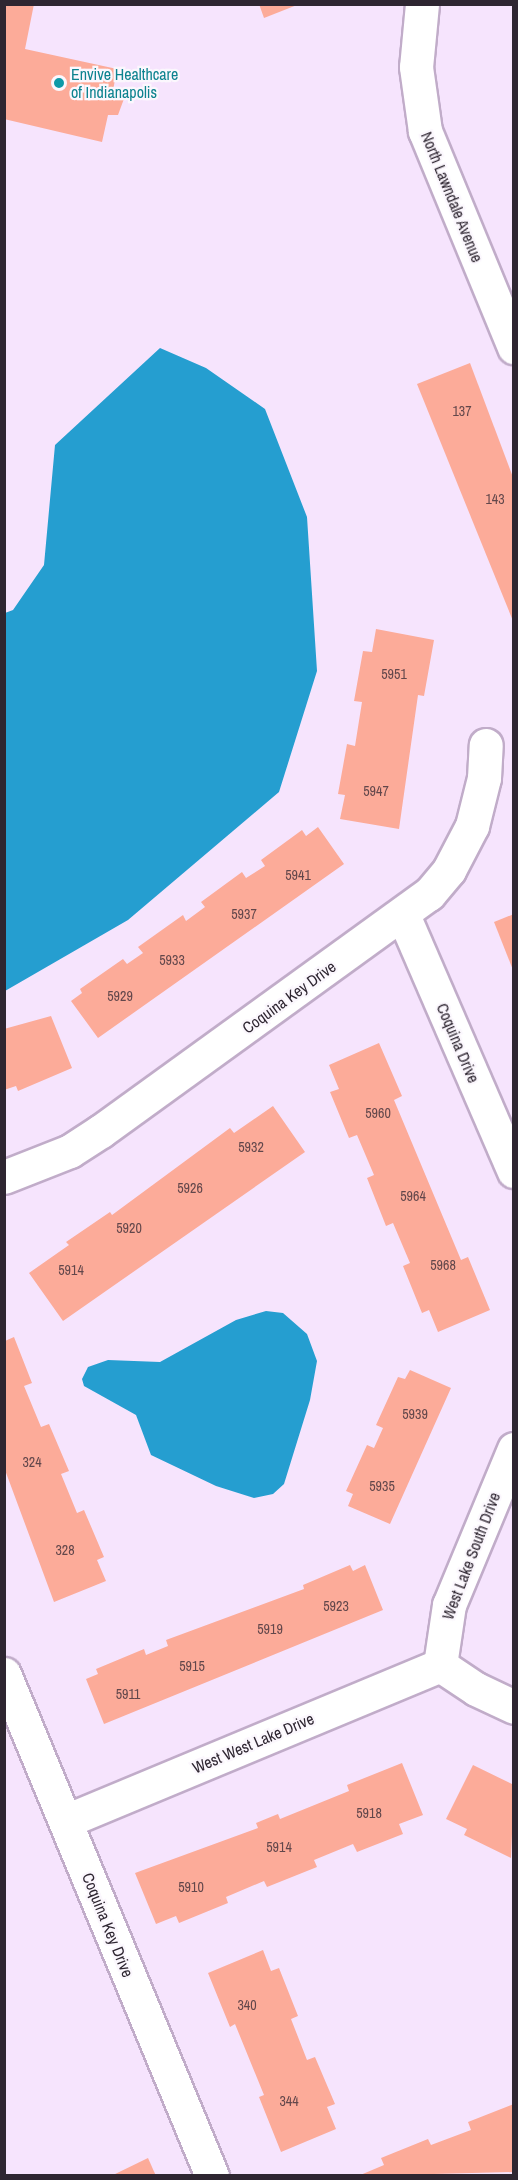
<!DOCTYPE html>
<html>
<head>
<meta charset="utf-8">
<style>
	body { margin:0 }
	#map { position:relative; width:518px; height:2180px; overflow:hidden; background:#f6e4fd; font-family:"Archivo Narrow",sans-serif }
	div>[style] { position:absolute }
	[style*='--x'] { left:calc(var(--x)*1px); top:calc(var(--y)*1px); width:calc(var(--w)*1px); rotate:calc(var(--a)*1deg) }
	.water>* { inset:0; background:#259ed0 }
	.building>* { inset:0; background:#fcab99 }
	.roads { filter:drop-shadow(2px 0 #c1acc9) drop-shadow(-2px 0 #c1acc9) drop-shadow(0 2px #c1acc9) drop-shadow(0 -2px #c1acc9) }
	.minor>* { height:33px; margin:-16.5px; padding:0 16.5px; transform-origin:16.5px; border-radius:16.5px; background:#fff }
	.dots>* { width:16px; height:16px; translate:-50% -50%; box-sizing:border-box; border:3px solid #fbf7fd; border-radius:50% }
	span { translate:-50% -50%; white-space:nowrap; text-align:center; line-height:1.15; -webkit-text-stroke:4.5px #fbf7fd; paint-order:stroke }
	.number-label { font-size:14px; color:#62474b }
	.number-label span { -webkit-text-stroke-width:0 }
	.culture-label { font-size:16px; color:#0d838f }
	.left { translate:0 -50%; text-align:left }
	.street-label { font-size:16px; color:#2e2631 }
	.frame { position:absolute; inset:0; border:6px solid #2e2631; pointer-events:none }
</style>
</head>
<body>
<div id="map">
	<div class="water">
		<div style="clip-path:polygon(160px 348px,206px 368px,265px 409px,307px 517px,317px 671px,279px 792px,128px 920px,5px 991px,5px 613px,13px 610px,44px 565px,55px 445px)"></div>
		<div style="clip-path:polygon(266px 1311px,283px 1313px,307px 1334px,317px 1361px,310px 1400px,284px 1484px,273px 1494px,254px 1498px,216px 1486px,151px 1455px,136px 1415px,84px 1386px,82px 1379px,88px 1367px,108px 1360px,160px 1362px,236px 1320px)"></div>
	</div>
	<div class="building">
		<div style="clip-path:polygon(4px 4px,34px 4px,25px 49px,117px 69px,112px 96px,125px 96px,118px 115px,108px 115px,102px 142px,4px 119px)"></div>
		<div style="clip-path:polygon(259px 4px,297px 4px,297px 5px,264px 18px)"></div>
		<div style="clip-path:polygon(470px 363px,514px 480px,513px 621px,417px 384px)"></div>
		<div style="clip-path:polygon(376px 629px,434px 640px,424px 696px,418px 695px,399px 829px,340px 819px,345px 795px,338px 794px,347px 744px,355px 746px,362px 702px,354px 701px,363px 651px,372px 652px)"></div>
		<div style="clip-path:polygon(318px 827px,344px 864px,98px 1038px,71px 1001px,82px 993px,80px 989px,123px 959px,127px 964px,143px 953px,138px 947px,183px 915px,186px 921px,205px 907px,201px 902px,242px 872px,246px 878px,265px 866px,261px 860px,302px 830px,306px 836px)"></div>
		<div style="clip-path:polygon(514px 914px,514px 970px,513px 970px,494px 922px)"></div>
		<div style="clip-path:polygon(51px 1016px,72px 1068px,18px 1091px,16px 1086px,4px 1090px,4px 1029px)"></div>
		<div style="clip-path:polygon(379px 1043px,402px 1096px,394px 1100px,461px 1260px,468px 1257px,490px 1310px,438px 1332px,429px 1310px,422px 1313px,403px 1266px,410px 1263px,393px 1223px,386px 1226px,367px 1178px,374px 1175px,357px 1135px,349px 1138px,330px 1092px,339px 1089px,329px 1065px)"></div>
		<div style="clip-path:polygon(273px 1106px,305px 1152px,63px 1321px,29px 1273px,69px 1245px,66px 1242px,110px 1212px,112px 1215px,230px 1128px,234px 1133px)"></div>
		<div style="clip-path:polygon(14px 1337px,32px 1383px,24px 1386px,41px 1427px,49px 1424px,69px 1471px,61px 1474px,77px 1513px,84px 1510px,104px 1557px,97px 1560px,106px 1581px,54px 1602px,5px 1470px,5px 1341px)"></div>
		<div style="clip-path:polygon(410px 1370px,451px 1388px,390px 1524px,348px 1506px,353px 1494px,346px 1491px,367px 1445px,374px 1448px,383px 1428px,376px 1425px,398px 1377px,405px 1379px)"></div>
		<div style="clip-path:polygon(350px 1565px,353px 1571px,365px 1565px,383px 1610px,104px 1724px,86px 1679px,98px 1674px,96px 1669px,144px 1649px,146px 1655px,168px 1646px,166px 1640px,304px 1589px,303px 1585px)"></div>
		<div style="clip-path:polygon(402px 1763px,423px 1815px,399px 1824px,403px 1834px,357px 1852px,353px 1844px,314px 1860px,317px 1867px,267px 1887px,264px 1881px,226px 1897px,228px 1903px,179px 1923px,176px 1916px,156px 1924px,135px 1873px,258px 1828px,256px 1823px,278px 1814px,280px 1819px,349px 1791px,347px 1785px)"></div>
		<div style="clip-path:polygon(473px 1765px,514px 1785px,511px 1858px,464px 1835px,467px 1829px,446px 1819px)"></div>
		<div style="clip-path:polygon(263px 1950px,271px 1971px,279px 1968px,298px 2016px,291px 2019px,307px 2060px,315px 2057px,335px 2104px,327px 2107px,336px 2129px,281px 2152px,259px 2097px,264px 2095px,235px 2024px,230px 2027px,208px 1973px)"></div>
		<div style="clip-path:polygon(514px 2104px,514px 2172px,358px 2176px,384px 2165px,381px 2158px,428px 2139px,431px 2145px,471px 2130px,468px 2122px)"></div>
		<div style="clip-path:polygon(148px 2158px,156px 2176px,111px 2176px)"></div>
	</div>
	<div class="roads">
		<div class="minor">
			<div style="--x:422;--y:4;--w:63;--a:95.4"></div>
			<div style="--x:416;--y:67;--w:65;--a:82"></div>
			<div style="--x:425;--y:131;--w:234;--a:67.6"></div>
			<div style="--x:403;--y:915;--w:279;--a:66.6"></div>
			<div style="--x:4;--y:1177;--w:71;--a:-21.5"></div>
			<div style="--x:70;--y:1151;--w:37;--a:-33"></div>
			<div style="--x:101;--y:1131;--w:405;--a:-35.9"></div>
			<div style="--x:429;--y:894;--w:31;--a:-50"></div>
			<div style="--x:449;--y:870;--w:50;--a:-62.4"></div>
			<div style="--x:472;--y:826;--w:49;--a:-76"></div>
			<div style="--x:484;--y:778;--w:33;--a:-87"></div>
			<div style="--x:440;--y:1665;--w:61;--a:-81.5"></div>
			<div style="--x:449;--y:1605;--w:169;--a:-67.4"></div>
			<div style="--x:440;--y:1665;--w:43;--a:33.7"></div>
			<div style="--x:476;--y:1689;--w:42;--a:25.3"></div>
			<div style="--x:4;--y:1674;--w:543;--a:67.49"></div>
			<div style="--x:66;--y:1821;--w:405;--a:-22.6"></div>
		</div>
	</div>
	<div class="dots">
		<div style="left:59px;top:83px;background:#0f9aa8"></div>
	</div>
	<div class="number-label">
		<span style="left:462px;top:411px">137</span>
		<span style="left:495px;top:499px">143</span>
		<span style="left:394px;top:674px">5951</span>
		<span style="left:376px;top:791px">5947</span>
		<span style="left:298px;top:875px">5941</span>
		<span style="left:244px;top:914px">5937</span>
		<span style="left:172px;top:960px">5933</span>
		<span style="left:120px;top:996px">5929</span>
		<span style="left:378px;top:1113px">5960</span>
		<span style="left:251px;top:1147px">5932</span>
		<span style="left:190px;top:1188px">5926</span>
		<span style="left:413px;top:1196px">5964</span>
		<span style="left:129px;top:1228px">5920</span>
		<span style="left:443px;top:1265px">5968</span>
		<span style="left:71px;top:1270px">5914</span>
		<span style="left:415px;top:1414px">5939</span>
		<span style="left:32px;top:1462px">324</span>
		<span style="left:382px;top:1486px">5935</span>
		<span style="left:65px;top:1550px">328</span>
		<span style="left:336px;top:1606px">5923</span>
		<span style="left:270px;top:1629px">5919</span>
		<span style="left:192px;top:1666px">5915</span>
		<span style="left:128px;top:1694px">5911</span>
		<span style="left:369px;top:1813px">5918</span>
		<span style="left:279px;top:1847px">5914</span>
		<span style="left:191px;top:1887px">5910</span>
		<span style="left:247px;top:2005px">340</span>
		<span style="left:289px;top:2101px">344</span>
	</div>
	<div class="culture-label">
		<span class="left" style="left:71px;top:83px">Envive Healthcare<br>of Indianapolis</span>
	</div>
	<div class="street-label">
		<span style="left:452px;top:197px;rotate:68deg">North Lawndale Avenue</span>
		<span style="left:289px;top:997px;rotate:-36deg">Coquina Key Drive</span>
		<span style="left:458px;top:1043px;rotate:67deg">Coquina Drive</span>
		<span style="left:471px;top:1556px;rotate:-69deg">West Lake South Drive</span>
		<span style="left:253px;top:1743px;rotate:-23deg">West West Lake Drive</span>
		<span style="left:108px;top:1925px;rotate:68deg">Coquina Key Drive</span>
	</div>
	<div class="frame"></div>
</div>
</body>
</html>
